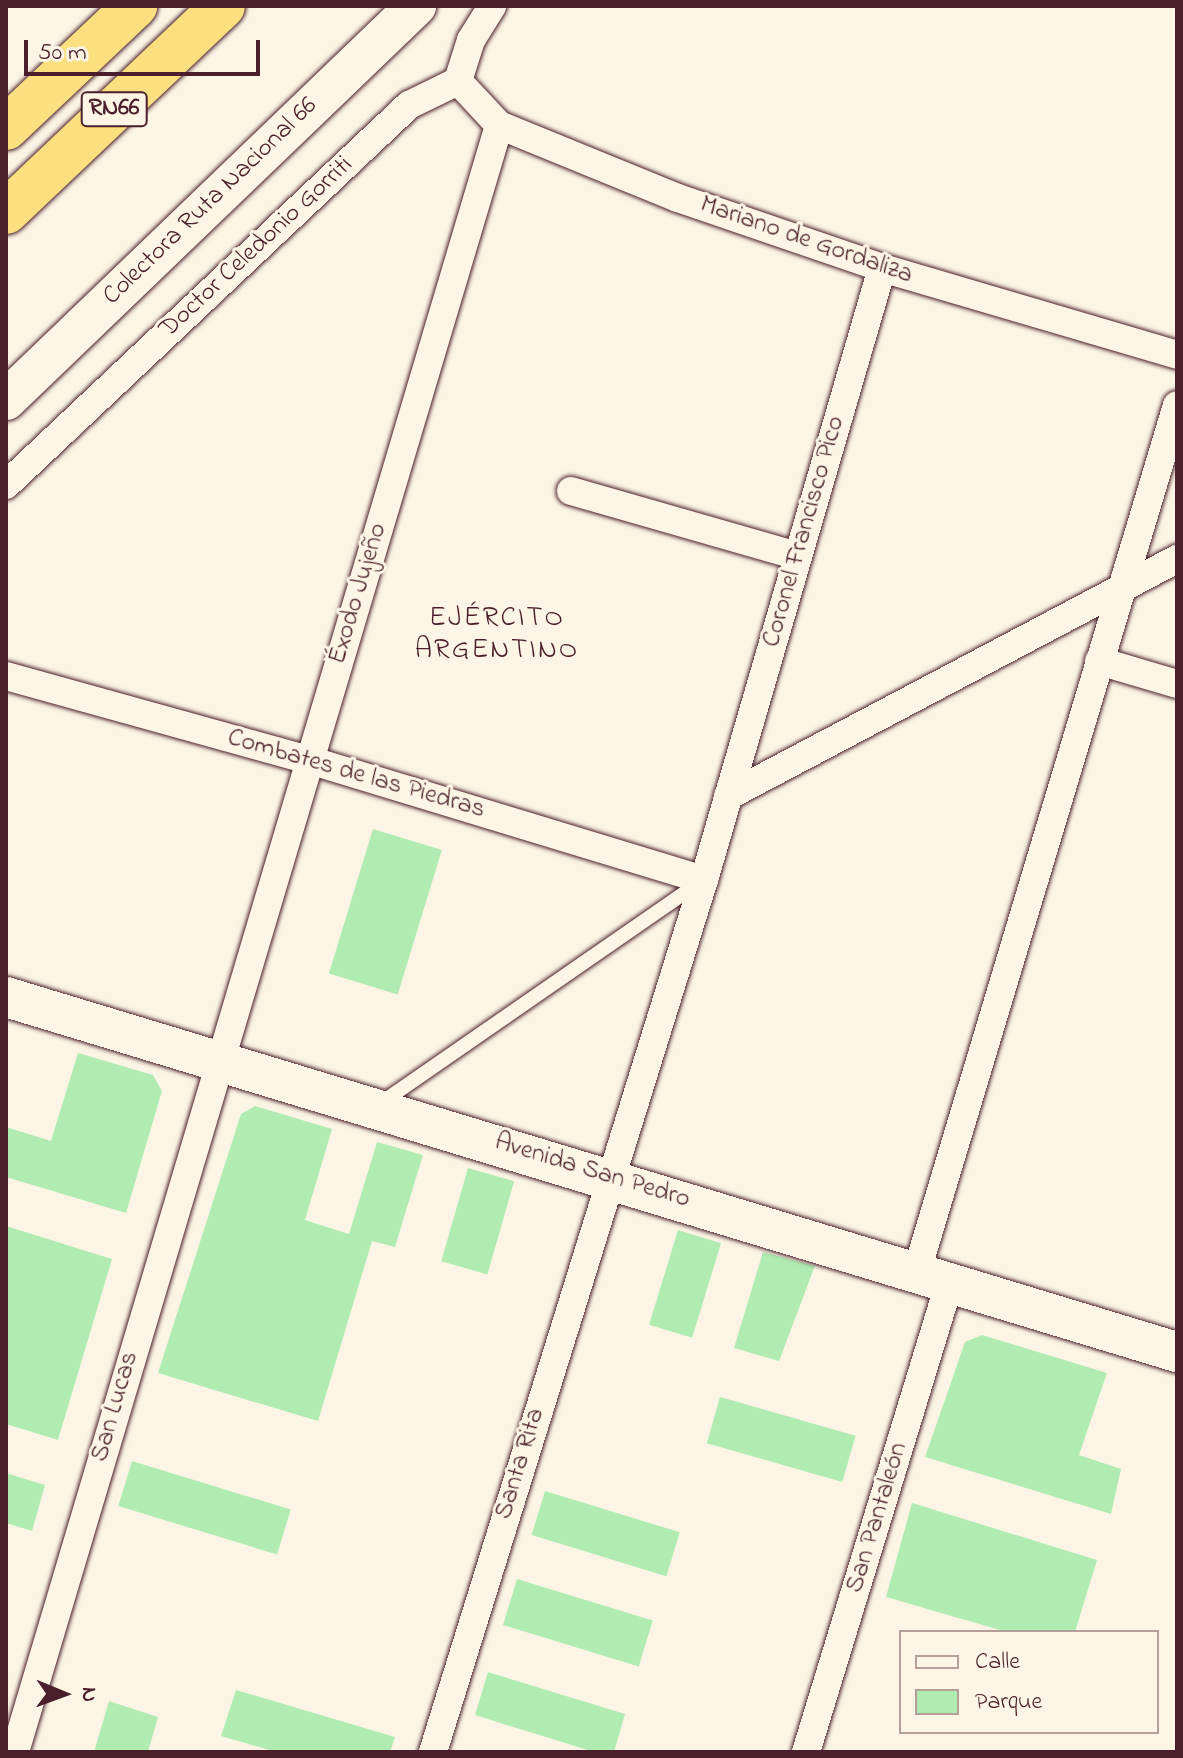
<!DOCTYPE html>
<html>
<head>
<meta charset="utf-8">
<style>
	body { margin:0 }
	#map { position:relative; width:1183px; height:1758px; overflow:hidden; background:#fcf5e5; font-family:"Indie Flower",sans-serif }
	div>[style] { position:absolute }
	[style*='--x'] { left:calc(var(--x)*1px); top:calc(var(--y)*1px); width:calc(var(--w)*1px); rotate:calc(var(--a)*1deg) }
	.green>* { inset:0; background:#b0ecb2; transform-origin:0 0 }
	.roads { filter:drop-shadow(0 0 2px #4a1f2b) drop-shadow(0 0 2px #4a1f2b) }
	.lane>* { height:14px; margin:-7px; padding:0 7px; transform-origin:7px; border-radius:7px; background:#fcf5e5 }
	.street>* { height:28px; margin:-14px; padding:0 14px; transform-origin:14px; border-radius:14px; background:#fcf5e5 }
	.secondary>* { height:40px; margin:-20px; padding:0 20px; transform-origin:20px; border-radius:20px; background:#fcf5e5 }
	.highway>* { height:44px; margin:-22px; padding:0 22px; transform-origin:22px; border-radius:22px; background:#fce080 }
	span { translate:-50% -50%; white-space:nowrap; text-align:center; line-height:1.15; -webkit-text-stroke:6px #fcf5e5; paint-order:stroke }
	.shield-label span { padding:2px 6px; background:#fcf5e5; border:2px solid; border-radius:6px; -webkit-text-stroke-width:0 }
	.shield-label { font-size:24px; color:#4a1f2b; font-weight:700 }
	.street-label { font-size:26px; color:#4a1f2b }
	.neighbourhood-label { font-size:28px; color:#4a1f2b; letter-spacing:2px }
	.frame { position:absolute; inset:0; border:8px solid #4a1f2b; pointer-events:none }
	.legend { position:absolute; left:899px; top:1630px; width:260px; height:104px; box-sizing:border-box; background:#fcf5e5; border:2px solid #b59f9b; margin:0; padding:10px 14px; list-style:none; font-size:24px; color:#4a1f2b }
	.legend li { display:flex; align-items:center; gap:16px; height:40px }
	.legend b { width:40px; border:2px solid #b59f9b }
	.north { position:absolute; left:24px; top:1654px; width:80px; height:80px; -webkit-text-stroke:6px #fcf5e5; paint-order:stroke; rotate:91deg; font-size:22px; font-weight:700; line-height:32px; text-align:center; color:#4a1f2b }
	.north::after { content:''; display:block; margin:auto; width:28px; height:36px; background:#4a1f2b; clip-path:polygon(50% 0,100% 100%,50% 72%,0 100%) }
	.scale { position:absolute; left:24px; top:40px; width:236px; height:36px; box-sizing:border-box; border:4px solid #4a1f2b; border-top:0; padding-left:10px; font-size:24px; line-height:28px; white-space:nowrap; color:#4a1f2b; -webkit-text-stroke:6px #fcf5e5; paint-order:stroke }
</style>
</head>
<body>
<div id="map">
	<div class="green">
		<div style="left:373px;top:829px;width:72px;height:151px;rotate:17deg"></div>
		<div style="clip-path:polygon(78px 1053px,153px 1075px,162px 1091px,126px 1213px,6px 1177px,6px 1127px,51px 1141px)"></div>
		<div style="clip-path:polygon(255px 1106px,332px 1129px,305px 1220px,349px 1234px,377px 1142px,423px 1155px,395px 1247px,372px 1241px,318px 1421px,158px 1373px,241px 1114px)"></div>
		<div style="left:468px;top:1168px;width:48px;height:97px;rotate:16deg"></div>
		<div style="clip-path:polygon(6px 1226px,112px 1259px,58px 1440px,6px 1424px)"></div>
		<div style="left:678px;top:1230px;width:45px;height:99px;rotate:17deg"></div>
		<div style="clip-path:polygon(763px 1252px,815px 1266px,779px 1361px,734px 1348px)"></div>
		<div style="clip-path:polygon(982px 1335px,1107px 1373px,1079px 1455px,1121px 1469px,1111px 1514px,925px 1457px,965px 1342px)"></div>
		<div style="left:720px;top:1397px;width:141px;height:48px;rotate:16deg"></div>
		<div style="left:132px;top:1461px;width:166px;height:47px;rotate:17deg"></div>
		<div style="clip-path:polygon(6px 1473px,45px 1485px,32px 1531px,6px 1523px)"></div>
		<div style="left:545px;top:1491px;width:141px;height:46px;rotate:17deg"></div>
		<div style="clip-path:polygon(912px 1503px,1097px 1560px,1075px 1632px,1007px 1632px,886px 1597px)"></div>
		<div style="left:517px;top:1579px;width:142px;height:48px;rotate:17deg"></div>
		<div style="clip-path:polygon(488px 1672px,625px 1714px,614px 1752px,594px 1752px,475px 1715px)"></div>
		<div style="clip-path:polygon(236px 1690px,395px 1737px,390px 1752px,276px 1752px,221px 1736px)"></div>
		<div style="clip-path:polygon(109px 1701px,158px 1717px,148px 1752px,94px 1752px)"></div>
	</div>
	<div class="roads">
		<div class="lane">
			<div style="--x:381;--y:1103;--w:387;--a:-34.7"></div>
		</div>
		<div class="street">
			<div style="--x:458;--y:81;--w:60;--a:47"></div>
			<div style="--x:499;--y:125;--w:193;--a:22.2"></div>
			<div style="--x:678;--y:198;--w:216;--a:18.9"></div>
			<div style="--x:882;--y:268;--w:308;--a:16.4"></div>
			<div style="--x:6;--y:485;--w:554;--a:-43.32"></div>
			<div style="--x:409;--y:105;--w:55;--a:-26.1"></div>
			<div style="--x:458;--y:81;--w:43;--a:-72.4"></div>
			<div style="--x:471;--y:40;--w:40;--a:-58"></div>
			<div style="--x:571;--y:491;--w:235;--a:16"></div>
			<div style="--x:1099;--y:661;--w:81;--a:16.4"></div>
			<div style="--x:6;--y:676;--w:314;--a:15.5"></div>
			<div style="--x:309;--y:760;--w:413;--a:16.9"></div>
			<div style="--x:728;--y:796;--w:508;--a:-27.83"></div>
			<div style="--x:916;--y:1274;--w:907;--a:-73.28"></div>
			<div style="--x:15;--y:1752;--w:1697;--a:-73.43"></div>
			<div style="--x:433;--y:1752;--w:913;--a:-72.74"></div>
			<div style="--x:704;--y:880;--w:637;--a:-73.78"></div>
			<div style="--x:806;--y:1752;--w:488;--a:-73"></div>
		</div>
		<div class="secondary">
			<div style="--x:6;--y:400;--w:569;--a:-43.86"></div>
			<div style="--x:6;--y:997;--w:1224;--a:16.87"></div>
		</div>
		<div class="highway">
			<div style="--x:6;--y:128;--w:178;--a:-43.4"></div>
			<div style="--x:6;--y:212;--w:299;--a:-43.5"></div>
		</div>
	</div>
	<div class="shield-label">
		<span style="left:114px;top:109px">RN66</span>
	</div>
	<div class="street-label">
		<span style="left:211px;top:202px;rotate:-44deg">Colectora Ruta Nacional 66</span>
		<span style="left:806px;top:241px;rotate:19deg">Mariano de Gordaliza</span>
		<span style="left:257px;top:248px;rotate:-43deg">Doctor Celedonio Gorriti</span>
		<span style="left:805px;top:532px;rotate:-74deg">Coronel Francisco Pico</span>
		<span style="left:359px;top:594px;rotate:-73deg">Éxodo Jujeño</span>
		<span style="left:356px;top:775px;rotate:16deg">Combates de las Piedras</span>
		<span style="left:592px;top:1172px;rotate:17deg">Avenida San Pedro</span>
		<span style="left:116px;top:1407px;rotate:-74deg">San Lucas</span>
		<span style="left:521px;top:1464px;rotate:-73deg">Santa Rita</span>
		<span style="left:878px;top:1518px;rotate:-73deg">San Pantaleón</span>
	</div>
	<div class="neighbourhood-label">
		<span style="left:497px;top:635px">EJÉRCITO<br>ARGENTINO</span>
	</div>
	<div class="frame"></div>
	<ul class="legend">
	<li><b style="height:10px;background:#fcf5e5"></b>Calle</li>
	<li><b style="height:22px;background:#b0ecb2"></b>Parque</li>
	</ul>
	<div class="north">N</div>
	<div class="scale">50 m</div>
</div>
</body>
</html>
